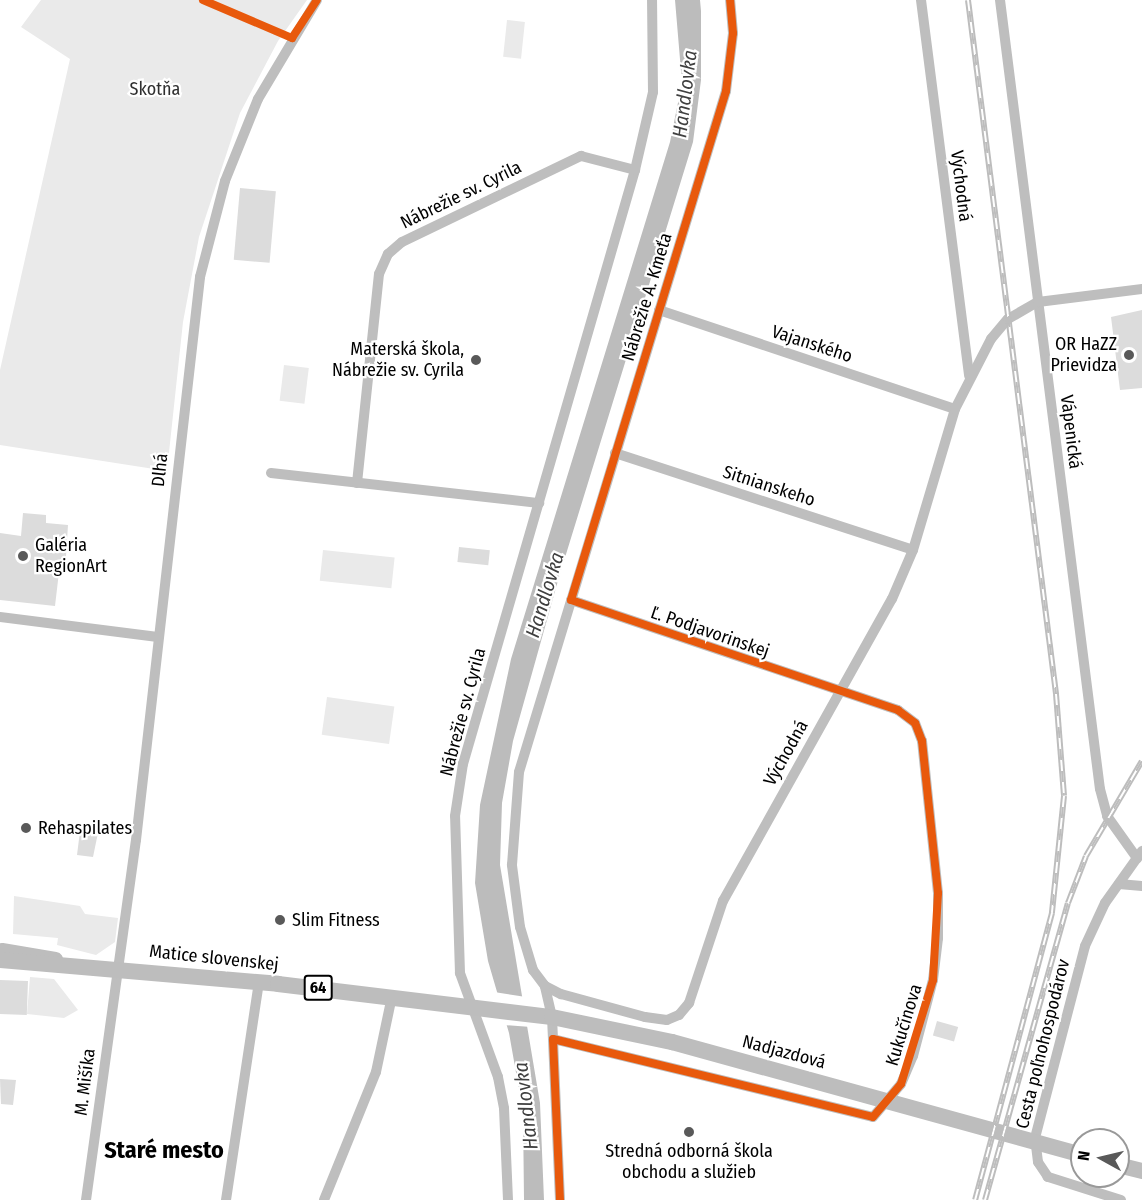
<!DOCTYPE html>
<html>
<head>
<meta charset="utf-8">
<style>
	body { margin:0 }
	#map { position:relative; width:1142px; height:1200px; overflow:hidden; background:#fff; font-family:"Fira Sans Condensed",sans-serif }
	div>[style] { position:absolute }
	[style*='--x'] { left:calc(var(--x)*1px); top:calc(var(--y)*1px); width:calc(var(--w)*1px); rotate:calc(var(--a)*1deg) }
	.green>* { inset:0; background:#eaeaea; transform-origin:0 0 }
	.water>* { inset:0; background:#bcbcbc }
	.pier>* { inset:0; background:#fff }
	.building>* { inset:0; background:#dcdcdc; transform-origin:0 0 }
	.street>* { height:10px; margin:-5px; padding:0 5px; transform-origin:5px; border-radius:5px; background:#bebebe }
	.primary>* { height:16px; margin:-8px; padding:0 8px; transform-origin:8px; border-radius:8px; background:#bdbdbd }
	.rail>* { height:6px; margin-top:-3px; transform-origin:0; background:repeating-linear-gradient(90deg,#fff 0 11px,#bdbdbd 0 22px); box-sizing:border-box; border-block:2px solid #bdbdbd }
	.cycleway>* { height:8px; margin:-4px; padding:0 4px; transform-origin:4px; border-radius:4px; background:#e8590c }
	.dots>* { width:16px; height:16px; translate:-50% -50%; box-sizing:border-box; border:3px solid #fff; border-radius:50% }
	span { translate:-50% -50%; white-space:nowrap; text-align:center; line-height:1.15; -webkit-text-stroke:4.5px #fff; paint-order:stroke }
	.shield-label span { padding:2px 4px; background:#fff; border:2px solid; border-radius:4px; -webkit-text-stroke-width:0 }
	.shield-label { font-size:16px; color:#000; font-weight:700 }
	.park-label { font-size:18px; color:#2f2f2f }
	.street-label { font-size:18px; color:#000 }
	.poi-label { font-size:18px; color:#000 }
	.right { translate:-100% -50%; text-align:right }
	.left { translate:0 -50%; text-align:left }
	.water-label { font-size:20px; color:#404040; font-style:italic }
	.district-label { font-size:24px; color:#000; font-weight:700 }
	.north { position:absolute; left:1070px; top:1128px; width:60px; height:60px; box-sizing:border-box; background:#fff; border:2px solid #999; border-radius:50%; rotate:278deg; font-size:16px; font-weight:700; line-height:24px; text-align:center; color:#000 }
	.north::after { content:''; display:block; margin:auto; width:21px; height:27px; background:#595959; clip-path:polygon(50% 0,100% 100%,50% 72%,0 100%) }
</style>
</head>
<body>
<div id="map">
	<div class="green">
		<div style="clip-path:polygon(41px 0,307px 0,278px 41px,240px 113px,199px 237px,183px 322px,167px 471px,0 445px,0 370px,70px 59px,21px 27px)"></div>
		<div style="left:507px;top:20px;width:18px;height:37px;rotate:6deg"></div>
		<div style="left:284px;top:365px;width:25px;height:36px;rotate:7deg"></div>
		<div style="left:323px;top:550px;width:72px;height:31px;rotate:6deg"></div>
		<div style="left:327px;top:697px;width:68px;height:38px;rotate:8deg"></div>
		<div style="clip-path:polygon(14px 896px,80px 906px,85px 914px,118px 918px,115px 942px,96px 955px,57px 945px,58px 938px,13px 934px)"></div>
		<div style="clip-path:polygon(30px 977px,54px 979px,78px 1010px,64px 1018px,27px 1014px)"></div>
	</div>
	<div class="water">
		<div style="clip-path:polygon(675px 0,700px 0,701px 11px,701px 80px,693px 142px,559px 577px,513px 741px,502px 803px,500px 865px,540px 1103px,544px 1200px,524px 1200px,523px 1112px,509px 1033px,488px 961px,475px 883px,480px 805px,511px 659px,670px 142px,682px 83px)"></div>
	</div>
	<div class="pier">
		<div style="clip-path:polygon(494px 992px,526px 997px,531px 1027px,503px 1025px)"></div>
	</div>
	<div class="building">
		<div style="left:240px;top:188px;width:36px;height:72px;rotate:5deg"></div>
		<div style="clip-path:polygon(1142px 310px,1142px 388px,1120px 390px,1111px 317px)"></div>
		<div style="clip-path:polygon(23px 513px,46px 515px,46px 523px,68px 525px,65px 572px,59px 572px,55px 606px,0 600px,0 533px,21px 536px)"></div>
		<div style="left:459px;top:547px;width:31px;height:15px;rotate:6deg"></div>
		<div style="clip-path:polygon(81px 823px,99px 828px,93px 857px,77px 855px)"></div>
		<div style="left:0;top:980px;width:28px;height:34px;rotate:2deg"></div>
		<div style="left:937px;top:1021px;width:22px;height:15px;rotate:16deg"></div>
		<div style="clip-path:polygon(0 1079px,16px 1080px,13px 1105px,1px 1104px)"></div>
	</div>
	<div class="street">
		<div style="--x:921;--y:0;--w:379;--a:82.7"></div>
		<div style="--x:1000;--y:0;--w:795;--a:82.78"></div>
		<div style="--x:1100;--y:789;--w:28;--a:75"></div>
		<div style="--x:1107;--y:816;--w:52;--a:54.5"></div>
		<div style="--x:659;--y:310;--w:312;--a:18.5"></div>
		<div style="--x:615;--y:453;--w:313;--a:18"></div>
		<div style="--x:271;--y:473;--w:270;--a:6.4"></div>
		<div style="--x:357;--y:483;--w:210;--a:-84"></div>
		<div style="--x:379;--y:274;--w:22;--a:-66"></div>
		<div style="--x:388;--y:254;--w:18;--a:-41"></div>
		<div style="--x:402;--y:242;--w:199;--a:-25.7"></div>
		<div style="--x:581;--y:156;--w:56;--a:14.5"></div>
		<div style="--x:0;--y:617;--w:159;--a:7.2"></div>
		<div style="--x:1119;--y:884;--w:23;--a:5"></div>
		<div style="--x:545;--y:986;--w:18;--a:27"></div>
		<div style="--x:561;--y:994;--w:87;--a:15.3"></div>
		<div style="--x:645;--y:1017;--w:22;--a:8"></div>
		<div style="--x:667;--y:1020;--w:13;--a:-23"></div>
		<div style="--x:679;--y:1015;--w:16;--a:-50"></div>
		<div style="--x:689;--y:1003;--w:108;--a:-71.6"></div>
		<div style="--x:723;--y:901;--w:346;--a:-60.8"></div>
		<div style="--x:892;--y:599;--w:53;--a:-66.8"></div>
		<div style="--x:913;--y:550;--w:147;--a:-73.4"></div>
		<div style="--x:955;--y:409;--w:79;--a:-62.8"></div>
		<div style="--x:991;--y:339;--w:26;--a:-50"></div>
		<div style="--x:1008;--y:319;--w:34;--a:-30"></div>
		<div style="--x:1038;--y:302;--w:105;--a:-7.1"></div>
		<div style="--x:553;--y:1039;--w:329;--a:13.7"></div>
		<div style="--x:873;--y:1117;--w:43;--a:-49.7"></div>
		<div style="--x:901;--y:1084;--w:30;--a:-67"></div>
		<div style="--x:913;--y:1056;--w:79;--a:-75.3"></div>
		<div style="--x:933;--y:980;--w:42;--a:-83.2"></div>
		<div style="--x:938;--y:938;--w:45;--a:-90"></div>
		<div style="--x:938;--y:893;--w:153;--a:-96"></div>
		<div style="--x:922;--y:741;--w:19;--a:-111"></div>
		<div style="--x:915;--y:723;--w:21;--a:-143"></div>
		<div style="--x:898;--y:710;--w:345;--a:-161.4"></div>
		<div style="--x:86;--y:1200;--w:363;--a:-82.1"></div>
		<div style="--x:136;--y:840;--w:567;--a:-83.51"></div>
		<div style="--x:200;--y:277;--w:99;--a:-75.4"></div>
		<div style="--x:225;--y:181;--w:88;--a:-68.1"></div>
		<div style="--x:258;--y:99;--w:115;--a:-59.2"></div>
		<div style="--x:226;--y:1200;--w:220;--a:-81.4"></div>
		<div style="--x:324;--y:1200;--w:138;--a:-67.9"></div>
		<div style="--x:376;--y:1072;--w:78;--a:-78.1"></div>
		<div style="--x:508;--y:1200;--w:92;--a:-92.5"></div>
		<div style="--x:504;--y:1108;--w:32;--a:-101"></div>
		<div style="--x:498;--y:1077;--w:111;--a:-110.1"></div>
		<div style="--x:460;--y:973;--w:157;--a:-91.8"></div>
		<div style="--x:455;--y:816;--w:53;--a:-81.3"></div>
		<div style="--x:463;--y:764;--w:618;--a:-73.85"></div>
		<div style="--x:635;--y:170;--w:80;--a:-77"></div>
		<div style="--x:653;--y:92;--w:92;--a:-90.6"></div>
		<div style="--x:560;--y:1200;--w:183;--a:-92.5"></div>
		<div style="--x:552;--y:1017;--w:32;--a:-103"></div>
		<div style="--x:545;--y:986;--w:20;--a:-127"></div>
		<div style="--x:533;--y:970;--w:45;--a:-106.8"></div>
		<div style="--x:520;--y:927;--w:63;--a:-97.4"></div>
		<div style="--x:512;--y:865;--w:93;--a:-85.7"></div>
		<div style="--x:519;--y:772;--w:712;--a:-73.09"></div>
		<div style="--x:726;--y:91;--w:58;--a:-83.1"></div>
		<div style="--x:733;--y:33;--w:33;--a:-95"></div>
		<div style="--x:1121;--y:1200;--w:77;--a:-162.5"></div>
		<div style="--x:1048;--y:1177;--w:18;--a:-124"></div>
		<div style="--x:1038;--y:1162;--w:24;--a:-97"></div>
		<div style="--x:1035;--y:1138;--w:198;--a:-75.4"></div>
		<div style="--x:1085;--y:946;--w:47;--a:-65.1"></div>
		<div style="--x:1105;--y:903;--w:64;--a:-54.6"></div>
	</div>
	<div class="primary">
		<div style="--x:2;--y:951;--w:54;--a:9.6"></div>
		<div style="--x:0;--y:960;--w:279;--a:4.9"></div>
		<div style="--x:278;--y:984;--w:276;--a:6.9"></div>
		<div style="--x:552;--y:1017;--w:123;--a:11.8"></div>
		<div style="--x:672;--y:1042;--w:425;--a:15.4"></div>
		<div style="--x:1118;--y:1165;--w:25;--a:14"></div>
	</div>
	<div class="rail">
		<div style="--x:968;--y:0;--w:700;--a:82.77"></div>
		<div style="--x:1056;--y:694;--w:102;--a:85.5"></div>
		<div style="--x:1064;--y:796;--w:118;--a:95.9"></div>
		<div style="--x:1052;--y:913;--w:297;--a:105"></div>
		<div style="--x:985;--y:1200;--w:308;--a:-74.4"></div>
		<div style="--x:1068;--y:903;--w:50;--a:-69"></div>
		<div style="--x:1086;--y:856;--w:110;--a:-59.5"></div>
	</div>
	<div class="cycleway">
		<div style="--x:203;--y:0;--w:97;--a:23.1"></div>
		<div style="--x:292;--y:38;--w:45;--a:-56.7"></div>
		<div style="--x:560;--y:1200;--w:161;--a:-92.5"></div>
		<div style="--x:553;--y:1039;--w:329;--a:13.7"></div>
		<div style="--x:873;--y:1117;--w:43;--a:-49.7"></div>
		<div style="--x:901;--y:1084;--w:109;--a:-72.9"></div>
		<div style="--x:933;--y:980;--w:87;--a:-86.7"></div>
		<div style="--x:938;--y:893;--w:153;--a:-96"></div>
		<div style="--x:922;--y:741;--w:19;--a:-111"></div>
		<div style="--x:915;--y:723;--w:21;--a:-143"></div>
		<div style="--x:898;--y:710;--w:345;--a:-161.4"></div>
		<div style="--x:571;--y:600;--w:532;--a:-73.06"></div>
		<div style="--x:726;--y:91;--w:58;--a:-83.1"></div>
		<div style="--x:733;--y:33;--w:33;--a:-95"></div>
	</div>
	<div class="dots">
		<div style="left:1129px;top:355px;background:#595959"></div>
		<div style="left:476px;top:360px;background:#595959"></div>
		<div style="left:23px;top:556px;background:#595959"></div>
		<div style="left:26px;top:828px;background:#595959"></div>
		<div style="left:280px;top:920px;background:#595959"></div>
		<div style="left:689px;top:1132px;background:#595959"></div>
	</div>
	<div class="shield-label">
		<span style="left:318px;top:988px">64</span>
	</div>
	<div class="park-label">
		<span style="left:155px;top:89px">Skotňa</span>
	</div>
	<div class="street-label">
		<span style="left:961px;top:186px;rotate:83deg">Východná</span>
		<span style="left:461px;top:195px;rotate:-26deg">Nábrežie sv. Cyrila</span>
		<span style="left:647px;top:297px;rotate:-73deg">Nábrežie A. Kmeťa</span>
		<span style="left:812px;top:344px;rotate:18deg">Vajanského</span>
		<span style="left:1071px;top:432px;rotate:83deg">Vápenická</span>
		<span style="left:160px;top:470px;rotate:-84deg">Dlhá</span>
		<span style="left:769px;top:486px;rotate:18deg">Sitnianskeho</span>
		<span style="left:710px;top:632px;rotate:19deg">Ľ. Podjavorinskej</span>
		<span style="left:463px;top:712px;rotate:-75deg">Nábrežie sv. Cyrila</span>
		<span style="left:786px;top:753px;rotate:-61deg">Východná</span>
		<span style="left:214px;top:958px;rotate:6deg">Matice slovenskej</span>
		<span style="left:904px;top:1025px;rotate:-73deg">Kukučínova</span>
		<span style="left:1043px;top:1044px;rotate:-76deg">Cesta poľnohospodárov</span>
		<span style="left:784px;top:1052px;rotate:15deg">Nadjazdová</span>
		<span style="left:85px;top:1082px;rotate:-83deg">M. Mišíka</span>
	</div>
	<div class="poi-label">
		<span class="right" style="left:1117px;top:355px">OR HaZZ<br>Prievidza</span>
		<span class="right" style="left:464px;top:360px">Materská škola,<br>Nábrežie sv. Cyrila</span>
		<span class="left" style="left:35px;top:556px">Galéria<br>RegionArt</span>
		<span class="left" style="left:38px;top:828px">Rehaspilates</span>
		<span class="left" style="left:292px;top:920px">Slim Fitness</span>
		<span style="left:689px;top:1162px">Stredná odborná škola<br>obchodu a služieb</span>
	</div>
	<div class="water-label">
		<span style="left:685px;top:94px;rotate:-83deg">Handlovka</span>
		<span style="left:545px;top:595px;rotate:-73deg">Handlovka</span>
		<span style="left:526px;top:1106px;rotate:-97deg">Handlovka</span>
	</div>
	<div class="district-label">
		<span style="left:164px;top:1151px">Staré mesto</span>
	</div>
	<div class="north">N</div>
</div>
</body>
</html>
